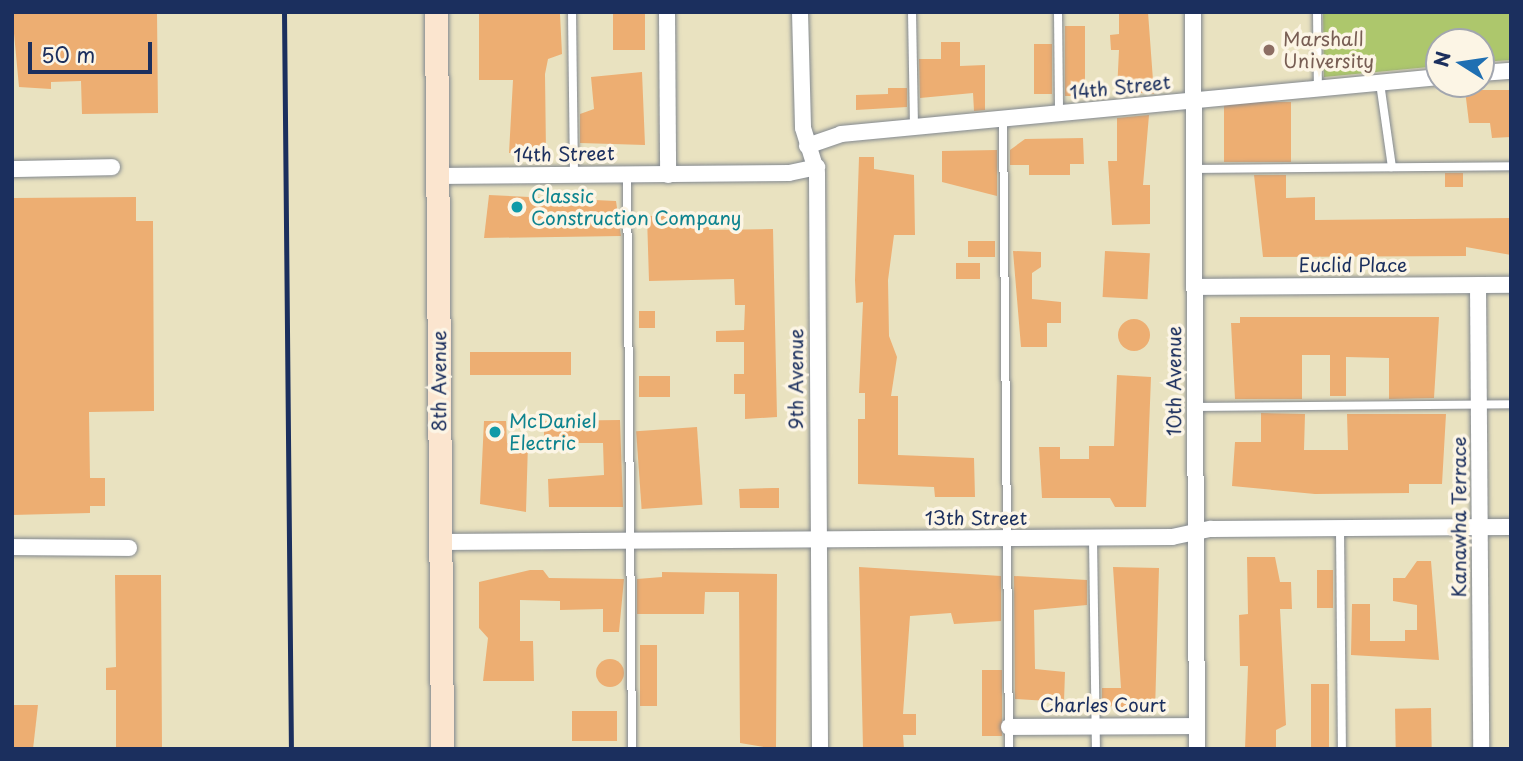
<!DOCTYPE html>
<html>
<head>
<meta charset="utf-8">
<style>
	body { margin:0 }
	#map { position:relative; width:1523px; height:761px; overflow:hidden; background:#e9e2c0; font-family:"Playpen Sans",sans-serif }
	div>[style] { position:absolute }
	[style*='--x'] { left:calc(var(--x)*1px); top:calc(var(--y)*1px); width:calc(var(--w)*1px); rotate:calc(var(--a)*1deg) }
	.green>* { inset:0; background:#adc76c }
	.building>* { inset:0; background:#edae72; transform-origin:0 0 }
	.round { border-radius:50% }
	.roads { filter:drop-shadow(0 0 2px #82888f) drop-shadow(0 0 2px #82888f) }
	.lane>* { height:8px; margin:-4px; padding:0 4px; transform-origin:4px; border-radius:4px; background:#fff }
	.street>* { height:16px; margin:-8px; padding:0 8px; transform-origin:8px; border-radius:8px; background:#fff }
	.secondary>* { height:23px; margin:-11.5px; padding:0 11.5px; transform-origin:11.5px; border-radius:11.5px; background:#fbe5cf }
	.rail>* { height:5px; margin:-2.5px; padding:0 2.5px; transform-origin:2.5px; border-radius:2.5px; background:#1b2f5e }
	.dots>* { width:19px; height:19px; translate:-50% -50%; box-sizing:border-box; border:4px solid #fcf5e5; border-radius:50% }
	span { translate:-50% -50%; white-space:nowrap; text-align:center; line-height:1.15; -webkit-text-stroke:7px #fcf5e5; paint-order:stroke }
	.education-label { font-size:19px; color:#785e54 }
	.left { translate:0 -50%; text-align:left }
	.street-label { font-size:19px; color:#1b2f5e }
	.culture-label { font-size:19px; color:#0d838f }
	.frame { position:absolute; inset:0; border:14px solid #1b2f5e; pointer-events:none }
	.north { position:absolute; left:1425px; top:28px; width:70px; height:70px; box-sizing:border-box; background:#fcf5e5; border:2px solid #a2a6af; border-radius:50%; rotate:282deg; font-size:19px; font-weight:700; line-height:28px; text-align:center; color:#1b2f5e }
	.north::after { content:''; display:block; margin:auto; width:24px; height:32px; background:#1f6fb2; clip-path:polygon(50% 0,100% 100%,50% 72%,0 100%) }
	.scale { position:absolute; left:28px; top:42px; width:124px; height:32px; box-sizing:border-box; border:4px solid #1b2f5e; border-top:0; padding-left:9px; font-size:21px; line-height:24px; white-space:nowrap; color:#1b2f5e; -webkit-text-stroke:5px #fcf5e5; paint-order:stroke }
</style>
</head>
<body>
<div id="map">
	<div class="green">
		<div style="clip-path:polygon(1323px 12px,1511px 12px,1511px 60px,1481px 62px,1481px 42px,1439px 42px,1439px 66px,1324px 77px)"></div>
	</div>
	<div class="building">
		<div style="clip-path:polygon(12px 12px,157px 12px,158px 113px,82px 114px,81px 81px,51px 82px,51px 89px,19px 87px)"></div>
		<div style="left:613px;top:12px;width:32px;height:38px"></div>
		<div style="clip-path:polygon(1119px 12px,1148px 12px,1154px 94px,1117px 91px,1119px 50px,1111px 50px,1110px 35px,1119px 34px)"></div>
		<div style="clip-path:polygon(479px 13px,560px 14px,562px 54px,548px 59px,545px 74px,546px 153px,509px 153px,513px 80px,479px 80px)"></div>
		<div style="left:1065px;top:26px;width:20px;height:70px"></div>
		<div style="clip-path:polygon(941px 42px,960px 42px,960px 66px,985px 65px,985px 110px,974px 111px,973px 93px,920px 98px,919px 59px,941px 59px)"></div>
		<div style="left:1034px;top:44px;width:18px;height:50px"></div>
		<div style="clip-path:polygon(642px 72px,645px 145px,580px 143px,580px 114px,594px 109px,591px 77px)"></div>
		<div style="clip-path:polygon(888px 88px,907px 88px,907px 107px,856px 110px,856px 95px,888px 94px)"></div>
		<div style="clip-path:polygon(1465px 90px,1509px 90px,1511px 137px,1492px 138px,1490px 123px,1469px 123px)"></div>
		<div style="left:1291px;top:102px;width:60px;height:67px;rotate:90deg"></div>
		<div style="clip-path:polygon(1149px 115px,1143px 185px,1150px 185px,1150px 224px,1112px 225px,1108px 161px,1117px 161px,1117px 118px)"></div>
		<div style="clip-path:polygon(1083px 138px,1084px 164px,1070px 164px,1070px 175px,1029px 175px,1029px 165px,1010px 165px,1010px 150px,1025px 139px)"></div>
		<div style="clip-path:polygon(997px 150px,997px 196px,942px 182px,942px 151px)"></div>
		<div style="clip-path:polygon(859px 157px,874px 157px,874px 169px,914px 175px,915px 235px,894px 235px,888px 280px,889px 336px,897px 357px,891px 396px,898px 396px,898px 455px,974px 458px,975px 497px,935px 497px,934px 487px,858px 484px,858px 419px,865px 419px,865px 393px,859px 393px,863px 302px,856px 303px,855px 280px)"></div>
		<div style="left:1445px;top:173px;width:18px;height:14px"></div>
		<div style="clip-path:polygon(1254px 175px,1286px 175px,1286px 198px,1315px 197px,1315px 220px,1511px 218px,1511px 255px,1466px 247px,1466px 256px,1263px 257px)"></div>
		<div style="clip-path:polygon(489px 195px,616px 201px,621px 236px,484px 238px)"></div>
		<div style="clip-path:polygon(136px 197px,136px 221px,153px 221px,154px 411px,89px 412px,90px 478px,105px 478px,105px 506px,90px 506px,90px 513px,12px 515px,14px 198px)"></div>
		<div style="clip-path:polygon(709px 215px,709px 230px,773px 229px,777px 417px,745px 419px,745px 394px,734px 394px,734px 374px,744px 374px,744px 342px,716px 342px,716px 331px,744px 330px,745px 305px,735px 305px,734px 279px,649px 281px,647px 216px)"></div>
		<div style="left:968px;top:241px;width:27px;height:16px"></div>
		<div style="clip-path:polygon(1013px 251px,1041px 252px,1041px 267px,1032px 273px,1032px 299px,1061px 302px,1061px 323px,1047px 323px,1047px 347px,1021px 347px)"></div>
		<div style="left:1105px;top:251px;width:45px;height:46px;rotate:3deg"></div>
		<div style="left:956px;top:263px;width:24px;height:16px"></div>
		<div style="left:639px;top:311px;width:16px;height:17px"></div>
		<div style="clip-path:polygon(1240px 317px,1439px 317px,1434px 398px,1389px 399px,1389px 358px,1346px 357px,1346px 396px,1330px 396px,1330px 355px,1302px 355px,1302px 399px,1235px 399px,1231px 323px,1240px 323px)"></div>
		<div class="round" style="left:1118px;top:319px;width:32px;height:32px"></div>
		<div style="left:571px;top:352px;width:23px;height:101px;rotate:90deg"></div>
		<div style="clip-path:polygon(1117px 375px,1151px 377px,1146px 507px,1115px 507px,1110px 498px,1042px 498px,1039px 447px,1060px 447px,1060px 459px,1089px 459px,1089px 446px,1114px 446px)"></div>
		<div style="left:639px;top:376px;width:31px;height:21px"></div>
		<div style="clip-path:polygon(1261px 413px,1305px 414px,1304px 450px,1348px 450px,1347px 414px,1446px 414px,1442px 484px,1409px 484px,1409px 493px,1315px 494px,1232px 486px,1235px 442px,1261px 442px)"></div>
		<div style="clip-path:polygon(620px 420px,623px 507px,549px 507px,548px 479px,604px 475px,603px 443px,544px 443px,544px 421px)"></div>
		<div style="clip-path:polygon(484px 421px,506px 421px,507px 443px,528px 443px,526px 512px,480px 504px)"></div>
		<div style="left:697px;top:427px;width:78px;height:61px;rotate:86deg"></div>
		<div style="clip-path:polygon(773px 488px,779px 488px,779px 508px,740px 508px,739px 489px)"></div>
		<div style="clip-path:polygon(1247px 557px,1275px 557px,1280px 582px,1291px 582px,1292px 609px,1280px 609px,1286px 725px,1276px 730px,1276px 749px,1245px 749px,1248px 666px,1240px 666px,1239px 615px,1248px 614px)"></div>
		<div style="clip-path:polygon(1417px 561px,1431px 561px,1439px 660px,1351px 655px,1352px 604px,1370px 604px,1370px 641px,1405px 641px,1405px 630px,1417px 630px,1417px 605px,1393px 601px,1393px 578px,1405px 578px)"></div>
		<div style="clip-path:polygon(859px 567px,1001px 576px,1001px 621px,954px 624px,951px 613px,910px 616px,903px 714px,916px 714px,916px 735px,903px 735px,904px 749px,863px 749px)"></div>
		<div style="clip-path:polygon(1113px 567px,1159px 568px,1155px 712px,1102px 705px,1102px 688px,1121px 688px)"></div>
		<div style="clip-path:polygon(530px 570px,543px 570px,549px 578px,624px 579px,619px 632px,603px 632px,603px 609px,560px 610px,560px 601px,520px 600px,520px 641px,533px 641px,534px 681px,483px 681px,488px 638px,479px 628px,479px 582px)"></div>
		<div style="left:1317px;top:570px;width:16px;height:38px"></div>
		<div style="clip-path:polygon(662px 572px,777px 574px,776px 749px,740px 743px,739px 592px,705px 592px,704px 614px,637px 614px,637px 579px,662px 577px)"></div>
		<div style="clip-path:polygon(115px 575px,161px 575px,162px 749px,116px 749px,116px 690px,106px 690px,106px 668px,116px 667px)"></div>
		<div style="clip-path:polygon(1014px 576px,1087px 580px,1087px 605px,1034px 610px,1035px 669px,1065px 672px,1064px 702px,1015px 699px)"></div>
		<div style="left:640px;top:645px;width:17px;height:61px"></div>
		<div class="round" style="left:596px;top:659px;width:28px;height:28px"></div>
		<div style="left:982px;top:670px;width:20px;height:66px"></div>
		<div style="left:1311px;top:684px;width:18px;height:65px"></div>
		<div style="clip-path:polygon(12px 705px,38px 705px,33px 749px,12px 749px)"></div>
		<div style="left:1431px;top:708px;width:41px;height:36px;rotate:89deg"></div>
		<div style="left:572px;top:711px;width:45px;height:30px"></div>
	</div>
	<div class="roads">
		<div class="lane">
			<div style="--x:572;--y:12;--w:163;--a:89.3"></div>
			<div style="--x:912;--y:12;--w:115;--a:89"></div>
			<div style="--x:1058;--y:12;--w:102;--a:89.4"></div>
			<div style="--x:1317;--y:12;--w:77;--a:89.3"></div>
			<div style="--x:1380;--y:83;--w:85;--a:81.9"></div>
			<div style="--x:1003;--y:119;--w:630;--a:89.45"></div>
			<div style="--x:1193;--y:169;--w:318;--a:-0.5"></div>
			<div style="--x:627;--y:174;--w:575;--a:89.5"></div>
			<div style="--x:1196;--y:407;--w:315;--a:-0.5"></div>
			<div style="--x:1340;--y:529;--w:220;--a:89.5"></div>
			<div style="--x:1093;--y:538;--w:211;--a:89.2"></div>
		</div>
		<div class="street">
			<div style="--x:667;--y:12;--w:163;--a:89.6"></div>
			<div style="--x:800;--y:12;--w:116;--a:88.5"></div>
			<div style="--x:803;--y:128;--w:47;--a:72.7"></div>
			<div style="--x:817;--y:173;--w:576;--a:89.7"></div>
			<div style="--x:1193;--y:12;--w:737;--a:89.69"></div>
			<div style="--x:1481;--y:73;--w:30;--a:-4"></div>
			<div style="--x:807;--y:146;--w:36;--a:-19"></div>
			<div style="--x:841;--y:134;--w:601;--a:-5.44"></div>
			<div style="--x:12;--y:169;--w:100;--a:-1.1"></div>
			<div style="--x:437;--y:176;--w:352;--a:-0.5"></div>
			<div style="--x:789;--y:173;--w:29;--a:-12"></div>
			<div style="--x:1478;--y:285;--w:464;--a:89.6"></div>
			<div style="--x:1195;--y:287;--w:316;--a:-0.4"></div>
			<div style="--x:440;--y:542;--w:732;--a:-0.39"></div>
			<div style="--x:1172;--y:537;--w:40;--a:-12"></div>
			<div style="--x:1211;--y:529;--w:300;--a:-0.4"></div>
			<div style="--x:12;--y:547;--w:117;--a:0.5"></div>
			<div style="--x:1009;--y:727;--w:188;--a:-0.3"></div>
		</div>
		<div class="secondary">
			<div style="--x:436;--y:12;--w:737;--a:89.53"></div>
		</div>
	</div>
	<div class="rail">
		<div style="--x:284;--y:12;--w:737;--a:89.46"></div>
	</div>
	<div class="dots">
		<div style="left:1269px;top:50px;background:#8d6e63"></div>
		<div style="left:517px;top:207px;background:#0f9aa8"></div>
		<div style="left:495px;top:432px;background:#0f9aa8"></div>
	</div>
	<div class="education-label">
		<span class="left" style="left:1283px;top:50px">Marshall<br>University</span>
	</div>
	<div class="street-label">
		<span style="left:1120px;top:87px;rotate:-6deg">14th Street</span>
		<span style="left:564px;top:154px;rotate:-1deg">14th Street</span>
		<span style="left:1353px;top:265px">Euclid Place</span>
		<span style="left:796px;top:379px;rotate:-90deg">9th Avenue</span>
		<span style="left:439px;top:381px;rotate:-90deg">8th Avenue</span>
		<span style="left:1174px;top:381px;rotate:-90deg">10th Avenue</span>
		<span style="left:1459px;top:517px;rotate:-90deg">Kanawha Terrace</span>
		<span style="left:976px;top:518px">13th Street</span>
		<span style="left:1103px;top:705px">Charles Court</span>
	</div>
	<div class="culture-label">
		<span class="left" style="left:531px;top:207px">Classic<br>Construction Company</span>
		<span class="left" style="left:509px;top:432px">McDaniel<br>Electric</span>
	</div>
	<div class="frame"></div>
	<div class="north">N</div>
	<div class="scale">50 m</div>
</div>
</body>
</html>
